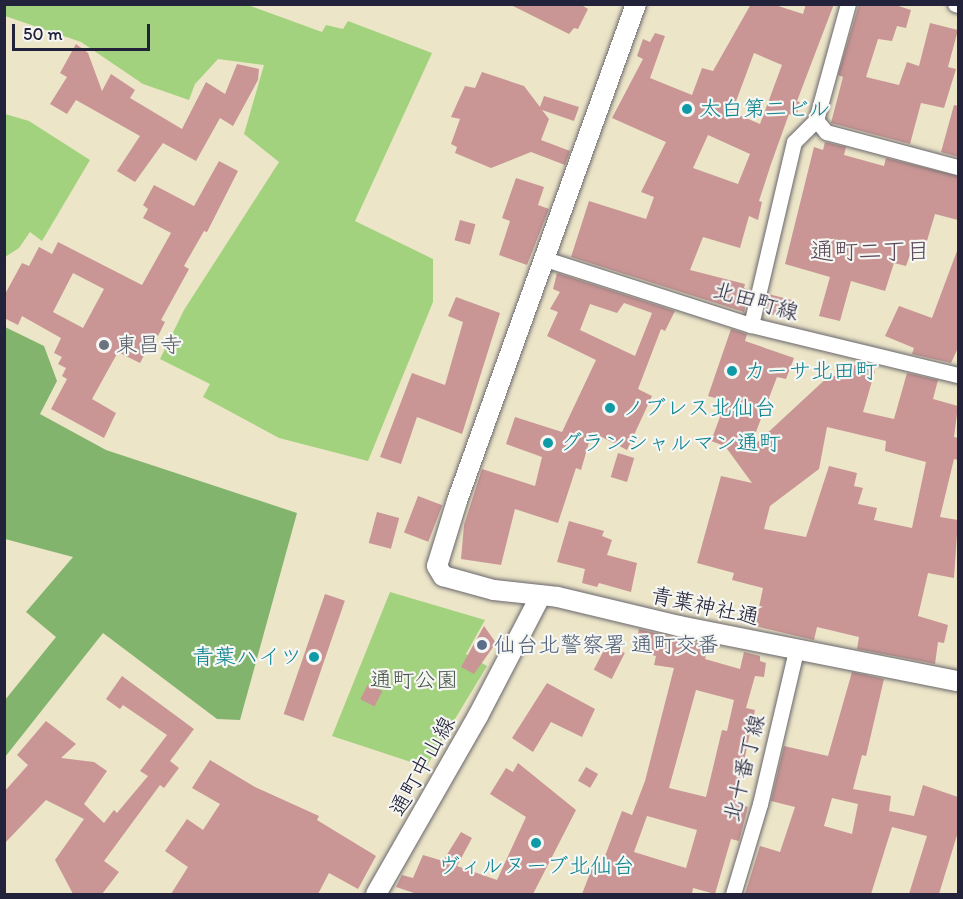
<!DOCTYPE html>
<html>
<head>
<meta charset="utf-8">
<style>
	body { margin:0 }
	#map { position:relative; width:963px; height:899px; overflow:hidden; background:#ece5c8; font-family:Itim,"Klee One",sans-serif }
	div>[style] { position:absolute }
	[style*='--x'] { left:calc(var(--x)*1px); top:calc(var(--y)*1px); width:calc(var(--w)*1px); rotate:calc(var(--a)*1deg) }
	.green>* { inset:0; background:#a3d27f }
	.forest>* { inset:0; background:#82b46e }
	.building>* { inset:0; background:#c99695; transform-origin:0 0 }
	.roads { filter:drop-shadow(0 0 2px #69666c) drop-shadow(0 0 2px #69666c) }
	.minor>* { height:15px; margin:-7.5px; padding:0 7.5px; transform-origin:7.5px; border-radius:7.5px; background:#fff }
	.tertiary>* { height:20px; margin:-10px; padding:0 10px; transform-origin:10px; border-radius:10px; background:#fff }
	.dots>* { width:16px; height:16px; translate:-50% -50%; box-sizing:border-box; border:3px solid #f6f6f2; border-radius:50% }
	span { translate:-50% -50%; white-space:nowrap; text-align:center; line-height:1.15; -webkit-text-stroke:4.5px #f6f6f2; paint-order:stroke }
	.culture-label { font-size:22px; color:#0d838f }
	.left { translate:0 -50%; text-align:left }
	.right { translate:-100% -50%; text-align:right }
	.street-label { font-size:22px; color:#22223b }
	.worship-label { font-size:22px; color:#5b616d }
	.service-label { font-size:22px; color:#4e5e75 }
	.park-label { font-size:22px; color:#49574f }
	.neighbourhood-label { font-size:24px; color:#5c4b5a }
	.frame { position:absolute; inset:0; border:6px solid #22223b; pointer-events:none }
	.scale { position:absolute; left:12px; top:24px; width:138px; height:27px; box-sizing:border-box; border:3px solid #22223b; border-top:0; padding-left:8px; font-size:18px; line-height:21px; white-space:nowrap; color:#22223b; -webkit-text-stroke:4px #f6f6f2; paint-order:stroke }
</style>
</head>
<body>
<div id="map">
	<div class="green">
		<div style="clip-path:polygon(5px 4px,248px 5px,322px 32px,326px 25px,343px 29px,348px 21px,432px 53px,355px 221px,433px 259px,433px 302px,368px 461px,279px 438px,203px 397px,210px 384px,160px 359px,184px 310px,279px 162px,244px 134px,264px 65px,218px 59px,195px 84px,189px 100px,143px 84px,81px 42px,5px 16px)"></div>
		<div style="clip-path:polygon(5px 114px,29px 121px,90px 160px,42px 241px,30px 232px,19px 248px,5px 257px)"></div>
		<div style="clip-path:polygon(390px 592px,485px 620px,466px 654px,487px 666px,426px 767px,332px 736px)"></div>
	</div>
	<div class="forest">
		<div style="clip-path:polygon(5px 327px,44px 346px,57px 381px,40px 414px,106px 450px,297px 513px,240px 720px,217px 719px,103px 633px,5px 757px,5px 700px,56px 637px,26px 612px,73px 557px,5px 539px)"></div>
	</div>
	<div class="building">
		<div style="clip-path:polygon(509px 4px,580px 4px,588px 9px,578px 29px,574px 28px,569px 34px)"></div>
		<div style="clip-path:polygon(evenodd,751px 4px,772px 4px,803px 14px,806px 4px,834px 4px,797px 101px,801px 103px,796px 116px,789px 114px,771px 164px,759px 201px,762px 202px,758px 220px,749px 216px,740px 248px,703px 237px,690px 270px,745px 284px,744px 288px,749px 290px,744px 312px,571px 257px,589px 201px,646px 219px,654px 197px,641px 192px,666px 142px,612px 118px,643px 59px,637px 56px,643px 39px,650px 42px,655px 33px,665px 36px,650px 78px,692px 95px,702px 68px,713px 71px,751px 4px,754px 53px,782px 65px,760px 124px,732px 112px,754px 53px,751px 4px,708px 135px,750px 154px,738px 184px,693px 168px,708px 135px)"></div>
		<div style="clip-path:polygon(859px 4px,892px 4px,911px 10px,906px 28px,897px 26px,892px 41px,878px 39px,866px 77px,899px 85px,907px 62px,919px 66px,930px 23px,958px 30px,948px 67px,956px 69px,944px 108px,921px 103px,910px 144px,831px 123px,843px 77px,838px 75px)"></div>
		<div style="clip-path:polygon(76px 44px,88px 53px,102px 91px,111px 74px,135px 90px,130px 98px,182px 129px,206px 82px,225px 94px,237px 64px,259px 69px,258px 80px,233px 126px,220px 118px,196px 161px,163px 143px,135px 182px,117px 171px,140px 136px,76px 100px,67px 114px,50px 104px,67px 77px,60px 73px)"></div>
		<div style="clip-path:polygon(482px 72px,524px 86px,540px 107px,544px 96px,579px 107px,574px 121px,542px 110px,549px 119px,541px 140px,570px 151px,565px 165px,531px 152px,491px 168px,455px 153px,457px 147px,451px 144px,460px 119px,451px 117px,465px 86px,475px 88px)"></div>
		<div style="clip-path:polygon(954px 105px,958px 106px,958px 157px,941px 152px)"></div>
		<div style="clip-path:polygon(825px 142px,846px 147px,844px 155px,884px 166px,886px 158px,958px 176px,958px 220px,935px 214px,926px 244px,915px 241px,906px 266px,894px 263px,885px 291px,851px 281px,840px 321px,819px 316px,830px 277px,785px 264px,814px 147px,823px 150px)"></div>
		<div style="clip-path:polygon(evenodd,219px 161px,238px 171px,207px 232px,204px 231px,184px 266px,189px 269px,161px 320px,165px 322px,158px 336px,156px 334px,140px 363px,118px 352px,92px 399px,116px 413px,104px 438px,51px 409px,67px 379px,62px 376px,66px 368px,58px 364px,62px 357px,54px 353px,61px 338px,22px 316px,18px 325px,4px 318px,4px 296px,22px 263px,29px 266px,39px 247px,52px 254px,58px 242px,142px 285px,171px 233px,143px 218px,148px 209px,143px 205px,154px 185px,194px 206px,219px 161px,73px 273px,104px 289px,83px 328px,53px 312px,73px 273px)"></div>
		<div style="clip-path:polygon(516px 178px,544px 187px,538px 205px,549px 209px,527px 265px,499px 255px,510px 221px,502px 218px)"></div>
		<div style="left:460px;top:220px;width:16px;height:21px;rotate:15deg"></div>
		<div style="clip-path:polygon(957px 251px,958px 348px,951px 363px,912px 354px,914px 348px,885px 336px,899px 306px,932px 318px)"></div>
		<div style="clip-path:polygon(evenodd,557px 273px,675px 311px,665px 331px,661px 329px,638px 389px,652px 396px,627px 450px,592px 432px,581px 470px,576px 468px,558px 523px,515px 509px,501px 565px,461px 559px,464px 525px,482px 469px,535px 486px,542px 457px,506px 444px,515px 417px,562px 432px,596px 360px,547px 336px,558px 312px,550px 309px,560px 292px,553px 289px,557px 273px,624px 303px,652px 313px,635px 356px,580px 330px,590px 304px,617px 313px,624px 303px)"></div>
		<div style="left:768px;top:294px;width:25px;height:19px;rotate:14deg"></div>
		<div style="clip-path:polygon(456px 297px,500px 313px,462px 434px,417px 417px,401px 464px,380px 457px,412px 373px,445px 385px,463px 322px,448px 316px)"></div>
		<div style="clip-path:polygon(evenodd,731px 329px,747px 334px,745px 341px,794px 358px,786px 379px,777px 377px,749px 450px,830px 375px,850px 379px,854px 365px,875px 371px,863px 412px,894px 419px,907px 373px,938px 380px,933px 399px,958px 406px,954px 437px,958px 438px,958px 460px,954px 459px,940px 517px,958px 520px,954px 578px,928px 573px,918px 616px,948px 625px,944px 643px,938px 642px,935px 664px,857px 649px,859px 637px,817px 627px,814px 640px,755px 626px,763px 588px,732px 580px,734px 573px,697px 563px,721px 476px,752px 483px,725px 446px,711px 441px,726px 401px,708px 396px,731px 329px,827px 427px,886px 441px,885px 451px,926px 462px,912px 528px,874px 520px,877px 508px,858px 504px,863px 488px,854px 486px,857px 473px,829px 466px,806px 537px,764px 529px,770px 506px,819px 469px,827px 427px)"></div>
		<div style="left:618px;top:453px;width:17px;height:25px;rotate:17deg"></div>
		<div style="left:418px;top:496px;width:26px;height:39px;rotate:21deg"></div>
		<div style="left:377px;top:512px;width:23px;height:32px;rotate:15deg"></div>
		<div style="clip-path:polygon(569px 521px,604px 531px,602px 536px,612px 540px,607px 555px,637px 563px,631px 592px,599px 583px,597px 587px,582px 583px,585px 569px,557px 562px)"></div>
		<div style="left:325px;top:594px;width:21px;height:127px;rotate:19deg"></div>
		<div style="clip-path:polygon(484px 626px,496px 643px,474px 674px,461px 667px)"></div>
		<div style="clip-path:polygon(evenodd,639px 629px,708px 646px,705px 659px,740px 669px,744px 652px,760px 656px,760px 661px,766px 663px,764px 677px,755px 676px,746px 708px,755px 710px,735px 803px,748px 807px,739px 841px,731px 839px,715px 894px,693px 888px,692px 894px,582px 894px,594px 863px,602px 864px,622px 811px,632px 815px,645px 781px,674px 668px,654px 665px,656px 656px,635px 651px,639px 629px,696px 690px,734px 700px,727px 731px,722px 730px,706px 797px,669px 788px,696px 690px,639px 629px,647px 816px,697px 830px,686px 868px,634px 852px,647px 816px)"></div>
		<div style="left:607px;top:644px;width:20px;height:29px;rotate:27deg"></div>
		<div style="clip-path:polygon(evenodd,852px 672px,884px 679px,866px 756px,862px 755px,853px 789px,891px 796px,889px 811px,914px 816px,923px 785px,958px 797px,958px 832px,939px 894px,909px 894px,927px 836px,892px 827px,871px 894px,745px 894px,760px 846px,780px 852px,795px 807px,771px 801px,784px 746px,828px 756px,852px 672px,832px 798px,858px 804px,852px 834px,824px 826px,832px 798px)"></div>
		<div style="clip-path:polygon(122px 676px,194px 729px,170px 761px,179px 768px,164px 788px,160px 785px,104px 861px,119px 872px,102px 894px,73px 894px,55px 860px,84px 819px,46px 800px,4px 844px,4px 792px,28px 765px,17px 755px,46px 721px,76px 744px,61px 758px,94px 762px,107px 771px,84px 804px,104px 823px,114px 810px,117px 813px,148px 776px,140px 771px,167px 735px,123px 705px,120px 709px,106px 699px)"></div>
		<div style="clip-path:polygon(547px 683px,595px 709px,582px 737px,551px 722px,533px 752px,512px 738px)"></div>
		<div style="left:368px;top:684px;width:16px;height:17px;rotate:27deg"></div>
		<div style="clip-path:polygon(210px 760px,255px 787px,319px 816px,317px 820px,376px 856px,358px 889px,329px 873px,318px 894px,171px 894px,188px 867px,165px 851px,187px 819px,203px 830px,220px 804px,192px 788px)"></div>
		<div style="clip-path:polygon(518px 763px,576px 810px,533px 894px,417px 894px,396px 887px,402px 875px,413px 878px,423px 855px,443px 861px,461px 832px,472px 838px,457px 866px,497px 880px,526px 817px,490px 794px,506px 768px,513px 772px)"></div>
		<div style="left:586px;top:767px;width:14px;height:16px;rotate:30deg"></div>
	</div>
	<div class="roads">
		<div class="minor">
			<div style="--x:955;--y:4;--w:3;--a:18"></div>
			<div style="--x:816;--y:120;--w:16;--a:50"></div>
			<div style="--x:826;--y:132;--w:137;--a:14.9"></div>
			<div style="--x:545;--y:259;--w:216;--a:17.8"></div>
			<div style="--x:751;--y:325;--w:213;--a:13.6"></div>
			<div style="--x:751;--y:325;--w:188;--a:-76.8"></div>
			<div style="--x:794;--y:142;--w:31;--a:-45"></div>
			<div style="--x:816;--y:120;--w:120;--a:-74.6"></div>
			<div style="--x:733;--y:894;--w:94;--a:-73.3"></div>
			<div style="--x:760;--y:804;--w:158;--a:-76.8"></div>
		</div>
		<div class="tertiary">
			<div style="--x:636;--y:4;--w:528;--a:109.81"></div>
			<div style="--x:457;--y:501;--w:68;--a:107.1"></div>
			<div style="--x:437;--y:566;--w:12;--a:59"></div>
			<div style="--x:443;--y:576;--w:53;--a:15.4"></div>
			<div style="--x:494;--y:590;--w:64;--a:6.2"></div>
			<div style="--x:558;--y:597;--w:124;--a:13.5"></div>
			<div style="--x:679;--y:626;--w:284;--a:11.2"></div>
			<div style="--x:376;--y:894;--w:205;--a:-60.2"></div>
			<div style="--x:478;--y:716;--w:136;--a:-62.5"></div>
		</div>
	</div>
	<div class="dots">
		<div style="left:687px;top:109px;background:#0f9aa8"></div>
		<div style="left:104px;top:345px;background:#6b7280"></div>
		<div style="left:732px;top:371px;background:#0f9aa8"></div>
		<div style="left:610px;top:408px;background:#0f9aa8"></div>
		<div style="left:548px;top:443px;background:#0f9aa8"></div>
		<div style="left:482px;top:645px;background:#5c6f8a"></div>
		<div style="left:314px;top:657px;background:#0f9aa8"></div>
		<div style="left:536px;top:843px;background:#0f9aa8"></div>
	</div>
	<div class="culture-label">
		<span class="left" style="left:699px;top:109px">太白第二ビル</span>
		<span class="left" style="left:744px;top:371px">カーサ北田町</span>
		<span class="left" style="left:622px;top:408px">ノブレス北仙台</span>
		<span class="left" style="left:560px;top:443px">グランシャルマン通町</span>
		<span class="right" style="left:302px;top:657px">青葉ハイツ</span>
		<span style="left:536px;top:866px">ヴィルヌーブ北仙台</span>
	</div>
	<div class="street-label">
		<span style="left:756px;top:301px;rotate:16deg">北田町線</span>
		<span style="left:705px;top:606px;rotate:12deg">青葉神社通</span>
		<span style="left:422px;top:766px;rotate:-61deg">通町中山線</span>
		<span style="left:744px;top:768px;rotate:-76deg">北十番丁線</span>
	</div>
	<div class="worship-label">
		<span class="left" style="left:116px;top:345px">東昌寺</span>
	</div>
	<div class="service-label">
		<span class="left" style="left:494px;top:645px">仙台北警察署 通町交番</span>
	</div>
	<div class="park-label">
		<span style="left:414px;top:680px">通町公園</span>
	</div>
	<div class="neighbourhood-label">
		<span style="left:870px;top:251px">通町二丁目</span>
	</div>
	<div class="frame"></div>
	<div class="scale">50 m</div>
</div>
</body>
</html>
